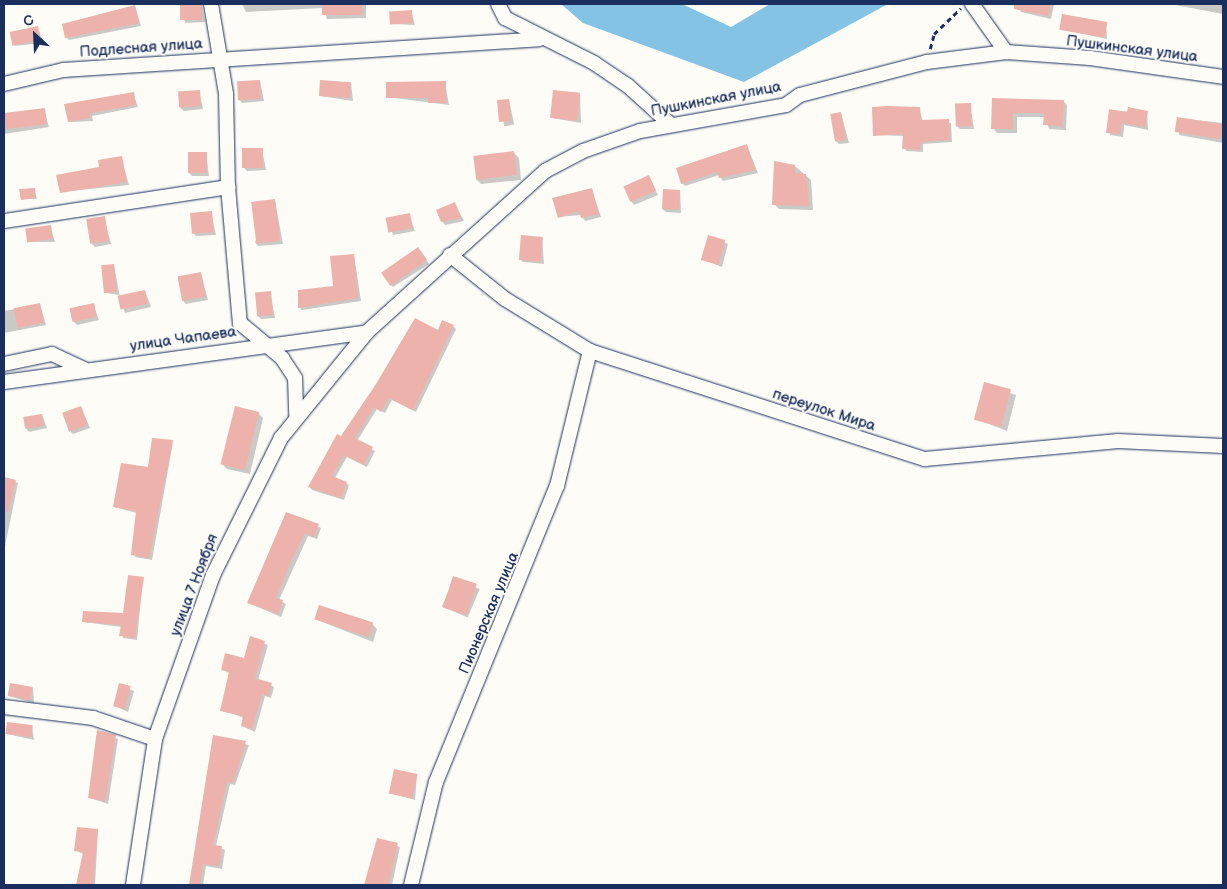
<!DOCTYPE html>
<html>
<head>
<meta charset="utf-8">
<style>
	body { margin:0 }
	#map { position:relative; width:1227px; height:889px; overflow:hidden; background:#fdfcf7; font-family:"Balsamiq Sans",sans-serif }
	div>[style] { position:absolute }
	[style*='--x'] { left:calc(var(--x)*1px); top:calc(var(--y)*1px); width:calc(var(--w)*1px); rotate:calc(var(--a)*1deg) }
	.water>* { inset:0; background:#85c3e5 }
	.shadow>* { inset:0; background:#0003; transform-origin:0 0 }
	.building>* { inset:0; background:#edb2ab; transform-origin:0 0 }
	.path>* { height:2.5px; margin-top:-1.25px; transform-origin:0; background:repeating-linear-gradient(90deg,#1b2f5e 0 5px,transparent 0 9px) }
	.roads { filter:drop-shadow(0 0 1px #1b2f5e) drop-shadow(0 0 1px #1b2f5e) }
	.minor>* { height:14px; margin:-7px; padding:0 7px; transform-origin:7px; border-radius:7px; background:#fdfcf7 }
	span { translate:-50% -50%; white-space:nowrap; text-align:center; line-height:1.15; -webkit-text-stroke:4px #fdfcf7; paint-order:stroke }
	.street-label { font-size:15px; color:#1b2f5e }
	.frame { position:absolute; inset:0; border:5px solid #1b2f5e; pointer-events:none }
	.north { position:absolute; left:10px; top:10px; width:50px; height:50px; -webkit-text-stroke:4px #fdfcf7; paint-order:stroke; rotate:335deg; font-size:14px; font-weight:700; line-height:20px; text-align:center; color:#1b2f5e }
	.north::after { content:''; display:block; margin:auto; width:18px; height:22px; background:#1b2f5e; clip-path:polygon(50% 0,100% 100%,50% 72%,0 100%) }
</style>
</head>
<body>
<div id="map">
	<div class="water">
		<div style="clip-path:polygon(561px 4px,682px 4px,731px 27px,770px 4px,888px 4px,744px 82px,583px 23px)"></div>
	</div>
	<div class="shadow">
		<div style="clip-path:polygon(181px 4px,202px 4px,205px 22px,185px 23px)"></div>
		<div style="clip-path:polygon(242px 4px,366px 4px,366px 18px,327px 19px,323px 8px,246px 12px)"></div>
		<div style="clip-path:polygon(1019px 4px,1054px 4px,1051px 19px,1021px 12px)"></div>
		<div style="clip-path:polygon(1170px 4px,1223px 4px,1223px 14px)"></div>
		<div style="clip-path:polygon(135px 6px,141px 26px,69px 40px,66px 37px)"></div>
		<div style="clip-path:polygon(411px 11px,415px 25px,392px 24px)"></div>
		<div style="clip-path:polygon(1106px 23px,1107px 39px,1061px 29px)"></div>
		<div style="clip-path:polygon(37px 27px,44px 43px,14px 46px)"></div>
		<div style="clip-path:polygon(260px 81px,264px 101px,242px 103px,239px 99px)"></div>
		<div style="clip-path:polygon(351px 83px,353px 101px,320px 96px)"></div>
		<div style="clip-path:polygon(445px 83px,449px 105px,387px 97px)"></div>
		<div style="clip-path:polygon(199px 91px,203px 109px,184px 111px,180px 108px)"></div>
		<div style="clip-path:polygon(133px 93px,138px 107px,92px 116px,93px 121px,69px 122px)"></div>
		<div style="clip-path:polygon(580px 94px,581px 123px,552px 118px)"></div>
		<div style="clip-path:polygon(993px 99px,1063px 101px,1067px 105px,1066px 130px,1049px 129px,1045px 117px,1017px 117px,1017px 133px,997px 133px,993px 128px)"></div>
		<div style="left:509px;top:100px;width:25px;height:10px;rotate:78deg"></div>
		<div style="clip-path:polygon(970px 104px,974px 129px,960px 129px,957px 126px)"></div>
		<div style="clip-path:polygon(919px 109px,923px 122px,951px 123px,952px 142px,923px 144px,923px 152px,906px 151px,904px 136px,875px 135px)"></div>
		<div style="clip-path:polygon(44px 110px,49px 127px,4px 134px,4px 117px)"></div>
		<div style="clip-path:polygon(1110px 111px,1147px 112px,1148px 130px,1124px 125px,1123px 137px,1110px 135px)"></div>
		<div style="clip-path:polygon(841px 113px,849px 143px,839px 144px,836px 141px)"></div>
		<div style="clip-path:polygon(1178px 118px,1223px 123px,1223px 143px,1179px 135px)"></div>
		<div style="clip-path:polygon(747px 146px,758px 173px,723px 181px,719px 175px,685px 186px,682px 183px)"></div>
		<div style="clip-path:polygon(262px 149px,266px 170px,247px 171px,244px 168px)"></div>
		<div style="clip-path:polygon(206px 153px,209px 176px,192px 176px,189px 173px)"></div>
		<div style="clip-path:polygon(514px 153px,519px 158px,521px 180px,481px 184px,476px 179px)"></div>
		<div style="clip-path:polygon(121px 157px,129px 185px,61px 192px,101px 168px)"></div>
		<div style="clip-path:polygon(795px 166px,811px 180px,813px 210px,779px 209px,774px 204px)"></div>
		<div style="clip-path:polygon(649px 177px,658px 195px,634px 205px,631px 201px)"></div>
		<div style="clip-path:polygon(34px 189px,37px 199px,22px 199px)"></div>
		<div style="clip-path:polygon(592px 190px,601px 217px,585px 221px,581px 215px,559px 217px)"></div>
		<div style="clip-path:polygon(680px 191px,681px 213px,666px 212px,662px 209px)"></div>
		<div style="clip-path:polygon(275px 201px,283px 244px,258px 246px,255px 242px)"></div>
		<div style="clip-path:polygon(455px 204px,464px 221px,445px 225px,442px 221px)"></div>
		<div style="clip-path:polygon(211px 213px,216px 235px,196px 236px,193px 233px)"></div>
		<div style="clip-path:polygon(409px 215px,415px 231px,393px 235px,387px 219px)"></div>
		<div style="clip-path:polygon(104px 217px,111px 244px,95px 247px,92px 244px)"></div>
		<div style="clip-path:polygon(50px 226px,55px 242px,28px 242px)"></div>
		<div style="clip-path:polygon(709px 236px,728px 244px,722px 267px,702px 259px)"></div>
		<div style="clip-path:polygon(542px 238px,544px 264px,523px 262px,520px 259px)"></div>
		<div style="clip-path:polygon(421px 251px,429px 264px,393px 287px,390px 284px)"></div>
		<div style="clip-path:polygon(354px 255px,361px 301px,302px 310px,299px 307px,334px 287px)"></div>
		<div style="clip-path:polygon(114px 266px,120px 297px,145px 291px,151px 307px,125px 313px,119px 295px,106px 293px)"></div>
		<div style="clip-path:polygon(201px 274px,208px 300px,186px 304px,183px 301px)"></div>
		<div style="clip-path:polygon(270px 292px,275px 318px,261px 319px,258px 316px)"></div>
		<div style="clip-path:polygon(40px 304px,46px 325px,4px 333px,4px 311px)"></div>
		<div style="clip-path:polygon(93px 304px,99px 320px,77px 325px,74px 322px)"></div>
		<div style="clip-path:polygon(453px 326px,456px 329px,416px 412px,392px 400px,385px 413px,377px 409px,357px 441px,375px 451px,367px 467px,347px 457px,335px 478px,349px 485px,344px 500px,312px 490px,310px 487px,341px 438px,438px 332px)"></div>
		<div style="clip-path:polygon(984px 384px,1016px 395px,1007px 431px,976px 419px)"></div>
		<div style="clip-path:polygon(81px 407px,90px 428px,73px 434px,70px 431px)"></div>
		<div style="clip-path:polygon(258px 413px,263px 418px,250px 474px,227px 469px,222px 464px)"></div>
		<div style="clip-path:polygon(42px 415px,47px 428px,29px 432px,26px 428px)"></div>
		<div style="clip-path:polygon(173px 442px,152px 560px,135px 557px,137px 513px,114px 507px)"></div>
		<div style="clip-path:polygon(4px 478px,18px 483px,4px 551px)"></div>
		<div style="clip-path:polygon(287px 513px,321px 528px,317px 539px,308px 536px,279px 600px,286px 604px,281px 617px,249px 603px)"></div>
		<div style="clip-path:polygon(143px 578px,137px 640px,123px 638px,122px 627px,83px 622px,124px 614px)"></div>
		<div style="left:454px;top:578px;width:28px;height:31px;rotate:23deg"></div>
		<div style="clip-path:polygon(315px 619px,372px 624px,377px 629px,373px 642px)"></div>
		<div style="clip-path:polygon(251px 638px,268px 645px,258px 680px,274px 687px,271px 698px,265px 696px,255px 732px,242px 726px,244px 718px,222px 710px,230px 674px,223px 669px,245px 659px)"></div>
		<div style="clip-path:polygon(120px 685px,134px 691px,128px 712px,115px 706px)"></div>
		<div style="clip-path:polygon(33px 688px,34px 703px,8px 696px)"></div>
		<div style="clip-path:polygon(32px 726px,34px 740px,7px 734px)"></div>
		<div style="clip-path:polygon(98px 732px,118px 739px,108px 804px,90px 798px)"></div>
		<div style="clip-path:polygon(214px 736px,249px 745px,235px 785px,230px 784px,216px 846px,225px 850px,222px 869px,206px 866px,203px 885px,191px 885px)"></div>
		<div style="clip-path:polygon(417px 775px,415px 800px,390px 793px)"></div>
		<div style="clip-path:polygon(98px 831px,95px 885px,78px 885px,83px 854px,75px 850px)"></div>
		<div style="clip-path:polygon(378px 840px,400px 847px,392px 885px,366px 885px)"></div>
	</div>
	<div class="building">
		<div style="left:180px;top:4px;width:22px;height:16px"></div>
		<div style="left:322px;top:4px;width:40px;height:11px"></div>
		<div style="clip-path:polygon(1014px 4px,1051px 4px,1048px 16px,1014px 9px)"></div>
		<div style="clip-path:polygon(135px 5px,139px 23px,65px 38px,62px 24px)"></div>
		<div style="left:412px;top:10px;width:13px;height:23px;rotate:86deg"></div>
		<div style="left:1062px;top:14px;width:46px;height:16px;rotate:10deg"></div>
		<div style="left:38px;top:26px;width:14px;height:29px;rotate:78deg"></div>
		<div style="left:260px;top:80px;width:19px;height:23px;rotate:87deg"></div>
		<div style="left:320px;top:80px;width:31px;height:16px;rotate:4deg"></div>
		<div style="clip-path:polygon(446px 81px,446px 103px,428px 103px,428px 98px,386px 98px,386px 82px)"></div>
		<div style="left:200px;top:90px;width:16px;height:22px;rotate:86deg"></div>
		<div style="left:553px;top:90px;width:27px;height:28px;rotate:6deg"></div>
		<div style="clip-path:polygon(134px 92px,136px 105px,90px 113px,90px 118px,68px 122px,64px 104px)"></div>
		<div style="clip-path:polygon(992px 98px,1064px 100px,1062px 126px,1043px 125px,1044px 113px,1013px 113px,1013px 129px,991px 129px)"></div>
		<div style="left:509px;top:99px;width:22px;height:12px;rotate:85deg"></div>
		<div style="left:971px;top:103px;width:23px;height:16px;rotate:88deg"></div>
		<div style="clip-path:polygon(887px 106px,920px 107px,921px 120px,949px 119px,950px 140px,921px 142px,920px 150px,902px 149px,903px 134px,873px 136px,872px 107px)"></div>
		<div style="clip-path:polygon(1128px 107px,1148px 111px,1145px 127px,1122px 123px,1120px 134px,1106px 133px,1109px 109px,1127px 112px)"></div>
		<div style="left:45px;top:108px;width:16px;height:41px;rotate:83deg"></div>
		<div style="left:841px;top:112px;width:28px;height:11px;rotate:80deg"></div>
		<div style="left:1177px;top:117px;width:47px;height:15px;rotate:9deg"></div>
		<div style="clip-path:polygon(747px 144px,755px 170px,719px 178px,717px 172px,681px 184px,676px 168px)"></div>
		<div style="left:263px;top:148px;width:20px;height:21px;rotate:90deg"></div>
		<div style="left:514px;top:151px;width:24px;height:41px;rotate:83deg"></div>
		<div style="left:188px;top:152px;width:19px;height:21px"></div>
		<div style="clip-path:polygon(122px 156px,127px 182px,60px 193px,56px 175px,99px 167px,98px 160px)"></div>
		<div style="clip-path:polygon(774px 161px,795px 165px,795px 173px,806px 174px,809px 206px,772px 205px)"></div>
		<div style="left:649px;top:175px;width:17px;height:28px;rotate:66deg"></div>
		<div style="clip-path:polygon(35px 188px,36px 198px,21px 200px,19px 189px)"></div>
		<div style="clip-path:polygon(592px 188px,599px 214px,581px 218px,579px 211px,558px 218px,552px 198px)"></div>
		<div style="left:663px;top:189px;width:17px;height:20px;rotate:3deg"></div>
		<div style="left:275px;top:199px;width:42px;height:24px;rotate:83deg"></div>
		<div style="clip-path:polygon(455px 202px,461px 218px,441px 222px,436px 210px)"></div>
		<div style="left:212px;top:211px;width:21px;height:22px;rotate:85deg"></div>
		<div style="left:410px;top:213px;width:15px;height:25px;rotate:79deg"></div>
		<div style="left:105px;top:216px;width:25px;height:19px;rotate:81deg"></div>
		<div style="left:51px;top:225px;width:14px;height:26px;rotate:82deg"></div>
		<div style="left:521px;top:235px;width:22px;height:25px;rotate:5deg"></div>
		<div style="left:708px;top:235px;width:18px;height:26px;rotate:16deg"></div>
		<div style="left:418px;top:247px;width:16px;height:45px;rotate:55deg"></div>
		<div style="clip-path:polygon(354px 254px,358px 298px,298px 308px,298px 290px,333px 286px,330px 256px)"></div>
		<div style="left:114px;top:264px;width:28px;height:13px;rotate:84deg"></div>
		<div style="left:201px;top:272px;width:25px;height:24px;rotate:79deg"></div>
		<div style="left:145px;top:290px;width:14px;height:28px;rotate:78deg"></div>
		<div style="left:271px;top:291px;width:24px;height:16px;rotate:85deg"></div>
		<div style="left:40px;top:303px;width:20px;height:27px;rotate:79deg"></div>
		<div style="left:94px;top:303px;width:14px;height:25px;rotate:78deg"></div>
		<div style="clip-path:polygon(415px 318px,438px 330px,442px 320px,454px 325px,413px 410px,389px 398px,381px 412px,374px 407px,355px 438px,373px 447px,364px 465px,344px 455px,332px 476px,347px 482px,341px 498px,308px 487px,337px 434px,341px 436px,376px 384px)"></div>
		<div style="left:984px;top:382px;width:28px;height:39px;rotate:15deg"></div>
		<div style="left:81px;top:406px;width:20px;height:20px;rotate:70deg"></div>
		<div style="left:235px;top:406px;width:25px;height:60px;rotate:14deg"></div>
		<div style="left:42px;top:414px;width:12px;height:19px;rotate:81deg"></div>
		<div style="clip-path:polygon(152px 438px,173px 440px,149px 558px,131px 555px,136px 511px,113px 507px,121px 463px,148px 467px)"></div>
		<div style="clip-path:polygon(4px 477px,16px 480px,8px 512px,4px 511px)"></div>
		<div style="clip-path:polygon(286px 512px,319px 524px,314px 537px,305px 533px,290px 563px,276px 598px,283px 600px,278px 614px,247px 603px)"></div>
		<div style="clip-path:polygon(128px 575px,144px 577px,135px 638px,119px 636px,121px 625px,82px 622px,83px 611px,123px 613px)"></div>
		<div style="left:453px;top:576px;width:25px;height:33px;rotate:18deg"></div>
		<div style="left:319px;top:605px;width:57px;height:15px;rotate:18deg"></div>
		<div style="clip-path:polygon(250px 636px,265px 641px,255px 678px,272px 683px,268px 696px,262px 694px,252px 729px,241px 726px,243px 716px,220px 711px,229px 672px,221px 670px,225px 653px,244px 658px)"></div>
		<div style="left:10px;top:683px;width:23px;height:13px;rotate:10deg"></div>
		<div style="left:119px;top:683px;width:12px;height:24px;rotate:14deg"></div>
		<div style="left:7px;top:722px;width:26px;height:12px;rotate:7deg"></div>
		<div style="clip-path:polygon(97px 730px,116px 735px,105px 801px,88px 798px)"></div>
		<div style="clip-path:polygon(213px 735px,246px 741px,233px 783px,227px 782px,213px 845px,222px 846px,219px 866px,203px 864px,200px 885px,189px 885px)"></div>
		<div style="left:394px;top:769px;width:24px;height:25px;rotate:12deg"></div>
		<div style="clip-path:polygon(77px 827px,98px 829px,93px 885px,76px 885px,83px 852px,74px 851px)"></div>
		<div style="clip-path:polygon(377px 838px,398px 843px,388px 885px,364px 885px)"></div>
	</div>
	<div class="path">
		<div style="--x:930;--y:49;--w:16;--a:-75"></div>
		<div style="--x:934;--y:34;--w:37;--a:-44"></div>
	</div>
	<div class="roads">
		<div class="minor">
			<div style="--x:211;--y:4;--w:91;--a:80.5"></div>
			<div style="--x:226;--y:94;--w:93;--a:88.8"></div>
			<div style="--x:228;--y:187;--w:137;--a:85"></div>
			<div style="--x:240;--y:323;--w:55;--a:39.8"></div>
			<div style="--x:282;--y:358;--w:24;--a:57"></div>
			<div style="--x:295;--y:378;--w:37;--a:88"></div>
			<div style="--x:498;--y:4;--w:16;--a:63"></div>
			<div style="--x:505;--y:18;--w:100;--a:26.8"></div>
			<div style="--x:594;--y:63;--w:40;--a:34"></div>
			<div style="--x:627;--y:85;--w:57;--a:42.1"></div>
			<div style="--x:972;--y:4;--w:59;--a:54.7"></div>
			<div style="--x:4;--y:84;--w:61;--a:-13.3"></div>
			<div style="--x:63;--y:70;--w:477;--a:-3.7"></div>
			<div style="--x:4;--y:221;--w:227;--a:-8.6"></div>
			<div style="--x:450;--y:255;--w:70;--a:38.7"></div>
			<div style="--x:505;--y:299;--w:100;--a:31.5"></div>
			<div style="--x:590;--y:351;--w:352;--a:17.9"></div>
			<div style="--x:925;--y:459;--w:194;--a:-5.3"></div>
			<div style="--x:1118;--y:441;--w:105;--a:2.7"></div>
			<div style="--x:4;--y:364;--w:49;--a:-11.8"></div>
			<div style="--x:52;--y:354;--w:35;--a:25"></div>
			<div style="--x:4;--y:382;--w:366;--a:-7.8"></div>
			<div style="--x:4;--y:707;--w:90;--a:7"></div>
			<div style="--x:93;--y:718;--w:65;--a:18.7"></div>
			<div style="--x:133;--y:885;--w:148;--a:-81.4"></div>
			<div style="--x:155;--y:739;--w:174;--a:-70.5"></div>
			<div style="--x:213;--y:575;--w:153;--a:-63.6"></div>
			<div style="--x:281;--y:438;--w:136;--a:-50.9"></div>
			<div style="--x:367;--y:332;--w:240;--a:-42.1"></div>
			<div style="--x:545;--y:171;--w:43;--a:-27.8"></div>
			<div style="--x:583;--y:151;--w:60;--a:-19.3"></div>
			<div style="--x:640;--y:131;--w:148;--a:-10.1"></div>
			<div style="--x:786;--y:105;--w:17;--a:-36"></div>
			<div style="--x:800;--y:95;--w:131;--a:-14.6"></div>
			<div style="--x:927;--y:62;--w:80;--a:-7.2"></div>
			<div style="--x:1006;--y:52;--w:84;--a:4.1"></div>
			<div style="--x:1090;--y:58;--w:134;--a:8.1"></div>
			<div style="--x:411;--y:885;--w:106;--a:-76.4"></div>
			<div style="--x:436;--y:782;--w:320;--a:-67.8"></div>
			<div style="--x:557;--y:486;--w:139;--a:-76.3"></div>
		</div>
	</div>
	<div class="street-label">
		<span style="left:141px;top:48px;rotate:-4deg">Подлесная улица</span>
		<span style="left:1132px;top:49px;rotate:7deg">Пушкинская улица</span>
		<span style="left:716px;top:99px;rotate:-11deg">Пушкинская улица</span>
		<span style="left:183px;top:339px;rotate:-8deg">улица Чапаева</span>
		<span style="left:824px;top:410px;rotate:18deg">переулок Мира</span>
		<span style="left:194px;top:585px;rotate:-69deg">улица 7 Ноября</span>
		<span style="left:489px;top:613px;rotate:-67deg">Пионерская улица</span>
	</div>
	<div class="frame"></div>
	<div class="north">С</div>
</div>
</body>
</html>
